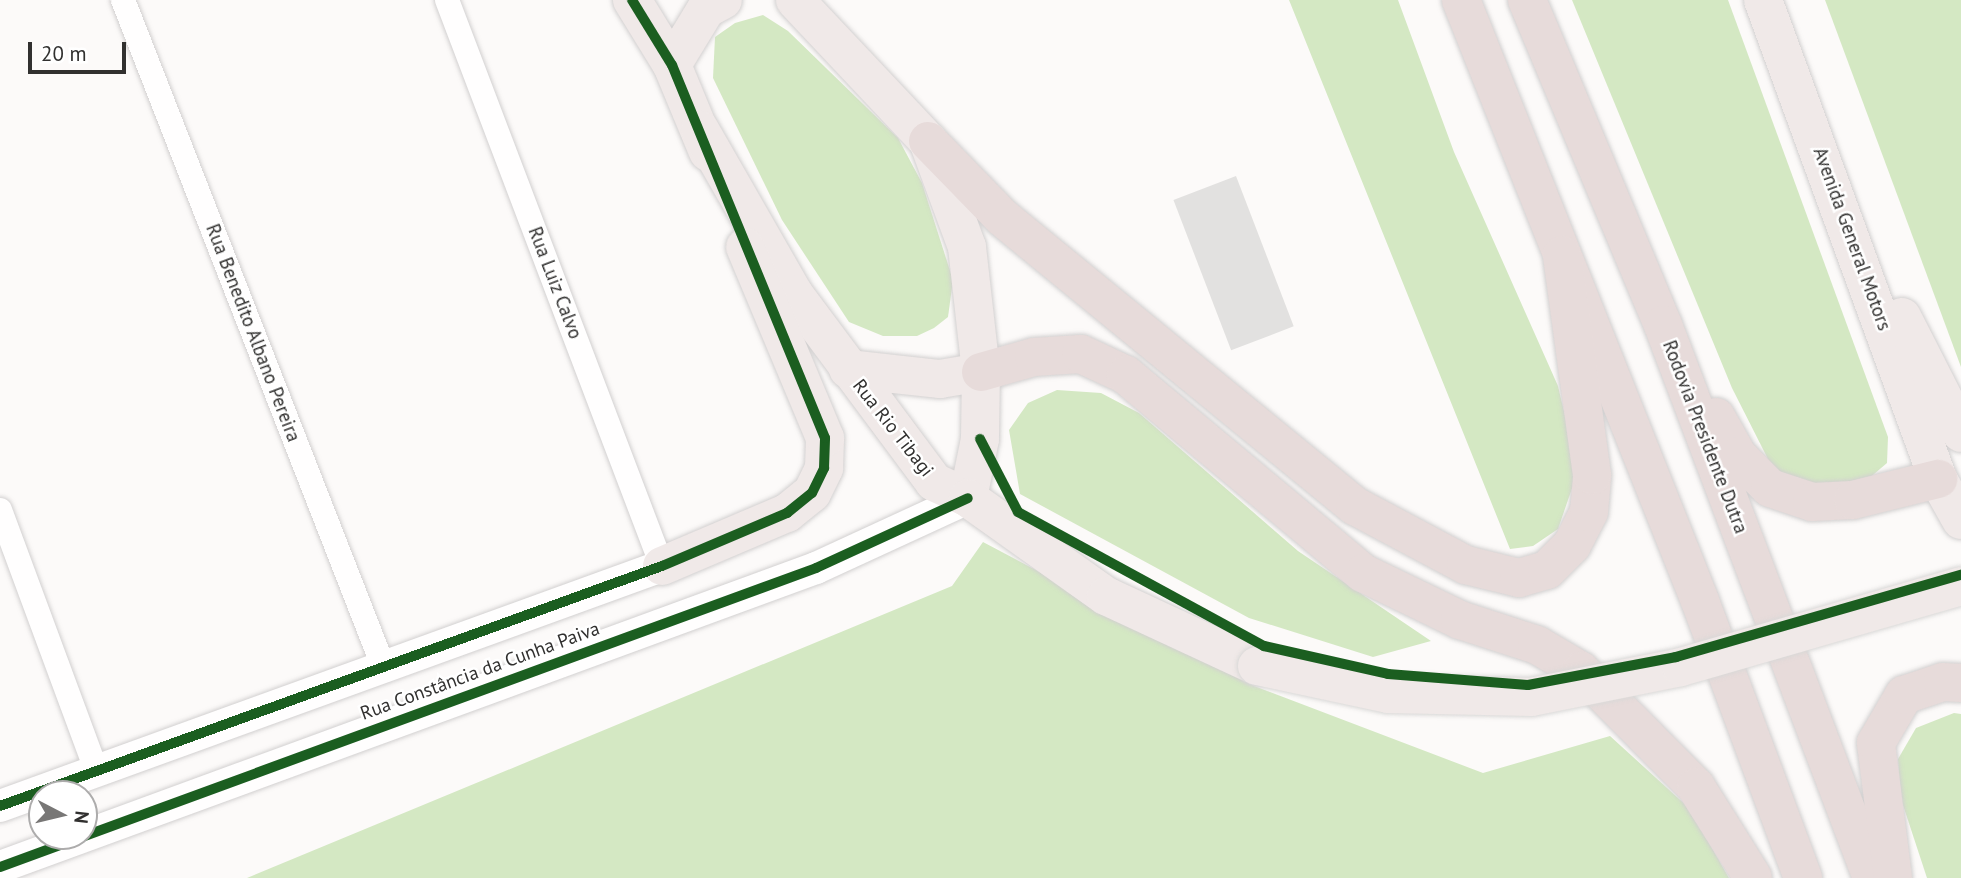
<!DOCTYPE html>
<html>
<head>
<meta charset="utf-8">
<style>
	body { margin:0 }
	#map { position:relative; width:1961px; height:878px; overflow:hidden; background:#fcfaf9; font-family:"PT Sans",sans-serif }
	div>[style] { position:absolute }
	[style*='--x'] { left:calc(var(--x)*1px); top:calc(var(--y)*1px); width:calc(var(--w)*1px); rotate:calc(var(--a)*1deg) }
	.green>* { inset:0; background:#d4e8c3 }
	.building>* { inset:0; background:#e2e1e0; transform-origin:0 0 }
	.roads { filter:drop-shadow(0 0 2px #d2d0d0) drop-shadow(0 0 2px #d2d0d0) }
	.minor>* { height:24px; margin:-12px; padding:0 12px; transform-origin:12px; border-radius:12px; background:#fffefe }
	.tertiary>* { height:32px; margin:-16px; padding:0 16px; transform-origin:16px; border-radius:16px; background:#fffefe }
	.primary>* { height:38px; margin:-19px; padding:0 19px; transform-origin:19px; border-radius:19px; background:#f0e9e8 }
	.motorway>* { height:38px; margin:-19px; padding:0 19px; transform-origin:19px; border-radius:19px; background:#e7dbda }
	.bridges { filter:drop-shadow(0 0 2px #d9d8d7) drop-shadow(0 0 2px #d9d8d7) }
	.primary-bridge>* { height:38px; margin:-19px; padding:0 19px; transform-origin:19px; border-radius:19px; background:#f0e9e8 }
	.cycleway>* { height:10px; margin:-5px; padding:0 5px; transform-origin:5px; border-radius:5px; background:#1b5e20 }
	span { translate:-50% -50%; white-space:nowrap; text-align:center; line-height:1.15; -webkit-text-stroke:5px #fff; paint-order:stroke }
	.street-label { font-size:19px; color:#31302f }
	.north { position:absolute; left:28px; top:780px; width:70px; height:70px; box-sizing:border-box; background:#fff; border:2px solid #adacac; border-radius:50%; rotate:97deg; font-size:19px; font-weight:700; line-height:28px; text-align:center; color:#31302f }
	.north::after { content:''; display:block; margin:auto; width:24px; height:32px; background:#787776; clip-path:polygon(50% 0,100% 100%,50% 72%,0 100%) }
	.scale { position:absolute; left:28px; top:42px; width:98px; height:32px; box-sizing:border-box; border:4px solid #31302f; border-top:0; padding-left:9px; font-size:21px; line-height:24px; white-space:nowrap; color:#31302f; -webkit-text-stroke:5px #fff; paint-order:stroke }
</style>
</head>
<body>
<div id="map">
	<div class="green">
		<div style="clip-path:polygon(1289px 0,1398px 0,1454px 152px,1558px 386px,1578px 471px,1558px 529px,1533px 546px,1510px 549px)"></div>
		<div style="clip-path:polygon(1572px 0,1728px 0,1888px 437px,1887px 463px,1860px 486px,1819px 495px,1772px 467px,1732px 388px)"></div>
		<div style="clip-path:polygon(1825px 0,1961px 0,1961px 367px)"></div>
		<div style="clip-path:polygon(763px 15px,788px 31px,898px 138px,922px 183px,953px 280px,948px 317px,934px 328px,917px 336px,883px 336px,849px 322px,782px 220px,713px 78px,715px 37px,735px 23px)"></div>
		<div style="clip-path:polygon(1057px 390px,1101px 393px,1139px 413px,1298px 551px,1431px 641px,1373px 657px,1249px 618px,1020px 494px,1009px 430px,1028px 403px)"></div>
		<div style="clip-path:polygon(983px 542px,1254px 686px,1483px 773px,1610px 736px,1689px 808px,1729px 878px,247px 878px,952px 586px)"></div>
		<div style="clip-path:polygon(1954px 713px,1961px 714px,1961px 878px,1927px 878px,1901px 799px,1898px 759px,1916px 728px)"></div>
	</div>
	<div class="building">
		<div style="left:1236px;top:176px;width:161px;height:67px;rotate:69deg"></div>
	</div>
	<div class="roads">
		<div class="minor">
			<div style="--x:123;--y:0;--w:715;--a:68.67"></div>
			<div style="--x:447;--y:0;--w:605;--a:69.2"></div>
			<div style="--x:0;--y:510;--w:277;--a:69.7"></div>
		</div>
		<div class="tertiary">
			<div style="--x:0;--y:806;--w:704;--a:-19.93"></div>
			<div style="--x:0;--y:867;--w:869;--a:-20.12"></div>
			<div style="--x:816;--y:568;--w:167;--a:-24.7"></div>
		</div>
		<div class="primary">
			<div style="--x:632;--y:0;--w:76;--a:58.4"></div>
			<div style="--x:672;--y:65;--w:94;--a:67.5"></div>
			<div style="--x:795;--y:0;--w:194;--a:46.7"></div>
			<div style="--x:928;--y:141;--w:113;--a:69.8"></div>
			<div style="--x:967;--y:247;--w:126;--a:83.6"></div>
			<div style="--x:981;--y:372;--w:67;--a:90.9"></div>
			<div style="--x:980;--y:439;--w:60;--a:101.5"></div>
			<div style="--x:1763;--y:0;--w:510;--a:69.93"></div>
			<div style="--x:1938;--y:479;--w:47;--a:60.7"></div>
			<div style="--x:672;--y:65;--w:66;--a:-58.7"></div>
			<div style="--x:706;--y:9;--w:19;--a:-28"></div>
			<div style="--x:700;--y:130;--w:189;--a:60.2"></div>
			<div style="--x:794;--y:294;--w:234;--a:53.3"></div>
			<div style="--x:934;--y:482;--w:38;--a:25"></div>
			<div style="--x:968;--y:498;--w:169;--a:35.4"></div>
			<div style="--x:1106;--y:596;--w:166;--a:24.9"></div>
			<div style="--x:1902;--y:317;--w:130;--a:63"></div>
			<div style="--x:848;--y:369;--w:93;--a:6.2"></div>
			<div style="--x:940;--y:379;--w:42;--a:-9.7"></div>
			<div style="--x:662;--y:566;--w:136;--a:-23"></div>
			<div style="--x:787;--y:513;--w:32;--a:-39"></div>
			<div style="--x:812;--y:493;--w:28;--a:-64"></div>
			<div style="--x:824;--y:468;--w:30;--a:-88"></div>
			<div style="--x:825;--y:438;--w:207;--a:-112.7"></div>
		</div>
		<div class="motorway">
			<div style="--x:1461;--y:0;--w:647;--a:68.31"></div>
			<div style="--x:1700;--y:601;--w:296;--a:69.6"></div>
			<div style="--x:1527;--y:0;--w:352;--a:67.3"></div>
			<div style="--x:1663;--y:325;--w:591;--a:69.3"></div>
			<div style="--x:928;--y:141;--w:107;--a:45.8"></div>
			<div style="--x:1003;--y:218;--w:455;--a:39.3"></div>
			<div style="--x:1355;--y:506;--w:126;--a:28"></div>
			<div style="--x:1466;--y:565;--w:55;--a:13.8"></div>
			<div style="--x:1519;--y:578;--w:29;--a:-16"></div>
			<div style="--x:1547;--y:570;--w:35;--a:-45"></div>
			<div style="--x:1572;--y:545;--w:37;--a:-63"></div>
			<div style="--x:1589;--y:512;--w:37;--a:-85"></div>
			<div style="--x:1592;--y:475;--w:222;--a:-97.8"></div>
			<div style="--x:981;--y:372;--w:55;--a:-15.8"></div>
			<div style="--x:1034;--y:357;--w:47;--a:-3.7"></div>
			<div style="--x:1081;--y:354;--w:50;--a:25"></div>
			<div style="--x:1126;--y:375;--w:309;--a:39.9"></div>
			<div style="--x:1363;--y:573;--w:108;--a:25.9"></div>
			<div style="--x:1460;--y:620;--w:81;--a:18"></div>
			<div style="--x:1537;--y:645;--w:51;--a:30.6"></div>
			<div style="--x:1581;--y:671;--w:163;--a:45.2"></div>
			<div style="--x:1696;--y:787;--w:107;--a:57.9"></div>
			<div style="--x:1716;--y:417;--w:45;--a:60.6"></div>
			<div style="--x:1738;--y:456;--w:45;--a:45"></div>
			<div style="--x:1770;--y:488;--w:44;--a:18.4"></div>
			<div style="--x:1812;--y:502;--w:41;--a:-2.8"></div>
			<div style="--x:1853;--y:500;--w:88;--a:-13.9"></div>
			<div style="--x:1893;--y:878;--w:136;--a:-97.2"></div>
			<div style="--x:1876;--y:743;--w:56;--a:-59.7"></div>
			<div style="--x:1904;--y:695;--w:41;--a:-18.4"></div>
			<div style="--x:1943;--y:682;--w:18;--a:3"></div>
		</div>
	</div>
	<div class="bridges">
		<div class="primary-bridge">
			<div style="--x:1257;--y:666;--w:135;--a:12"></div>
			<div style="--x:1389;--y:694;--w:142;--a:1.2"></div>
			<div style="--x:1531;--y:697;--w:153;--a:-11.3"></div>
			<div style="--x:1681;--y:667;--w:291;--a:-16.1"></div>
		</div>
	</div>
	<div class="cycleway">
		<div style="--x:980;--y:439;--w:82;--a:62.5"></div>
		<div style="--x:1018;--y:512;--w:280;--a:28.6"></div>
		<div style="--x:1264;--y:646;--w:127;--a:12.7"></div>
		<div style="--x:1388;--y:674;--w:140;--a:4.5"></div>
		<div style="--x:1528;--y:685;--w:151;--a:-10.7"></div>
		<div style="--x:1676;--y:657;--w:297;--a:-16.1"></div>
		<div style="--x:0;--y:806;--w:704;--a:-19.93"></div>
		<div style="--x:662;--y:566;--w:136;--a:-23"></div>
		<div style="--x:787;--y:513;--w:32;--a:-39"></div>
		<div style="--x:812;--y:493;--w:28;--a:-64"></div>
		<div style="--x:824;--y:468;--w:30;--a:-88"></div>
		<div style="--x:825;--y:438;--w:403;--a:-112.3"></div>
		<div style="--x:672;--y:65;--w:76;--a:-121.6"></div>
		<div style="--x:0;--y:867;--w:869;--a:-20.12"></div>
		<div style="--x:816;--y:568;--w:167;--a:-24.7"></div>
	</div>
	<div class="street-label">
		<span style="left:1852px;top:239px;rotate:70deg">Avenida General Motors</span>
		<span style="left:555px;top:283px;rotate:69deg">Rua Luiz Calvo</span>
		<span style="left:253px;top:333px;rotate:69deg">Rua Benedito Albano Pereira</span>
		<span style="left:893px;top:428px;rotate:52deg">Rua Rio Tibagi</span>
		<span style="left:1705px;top:437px;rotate:69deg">Rodovia Presidente Dutra</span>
		<span style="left:480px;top:671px;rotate:-20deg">Rua Constância da Cunha Paiva</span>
	</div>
	<div class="north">N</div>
	<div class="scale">20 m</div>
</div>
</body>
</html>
